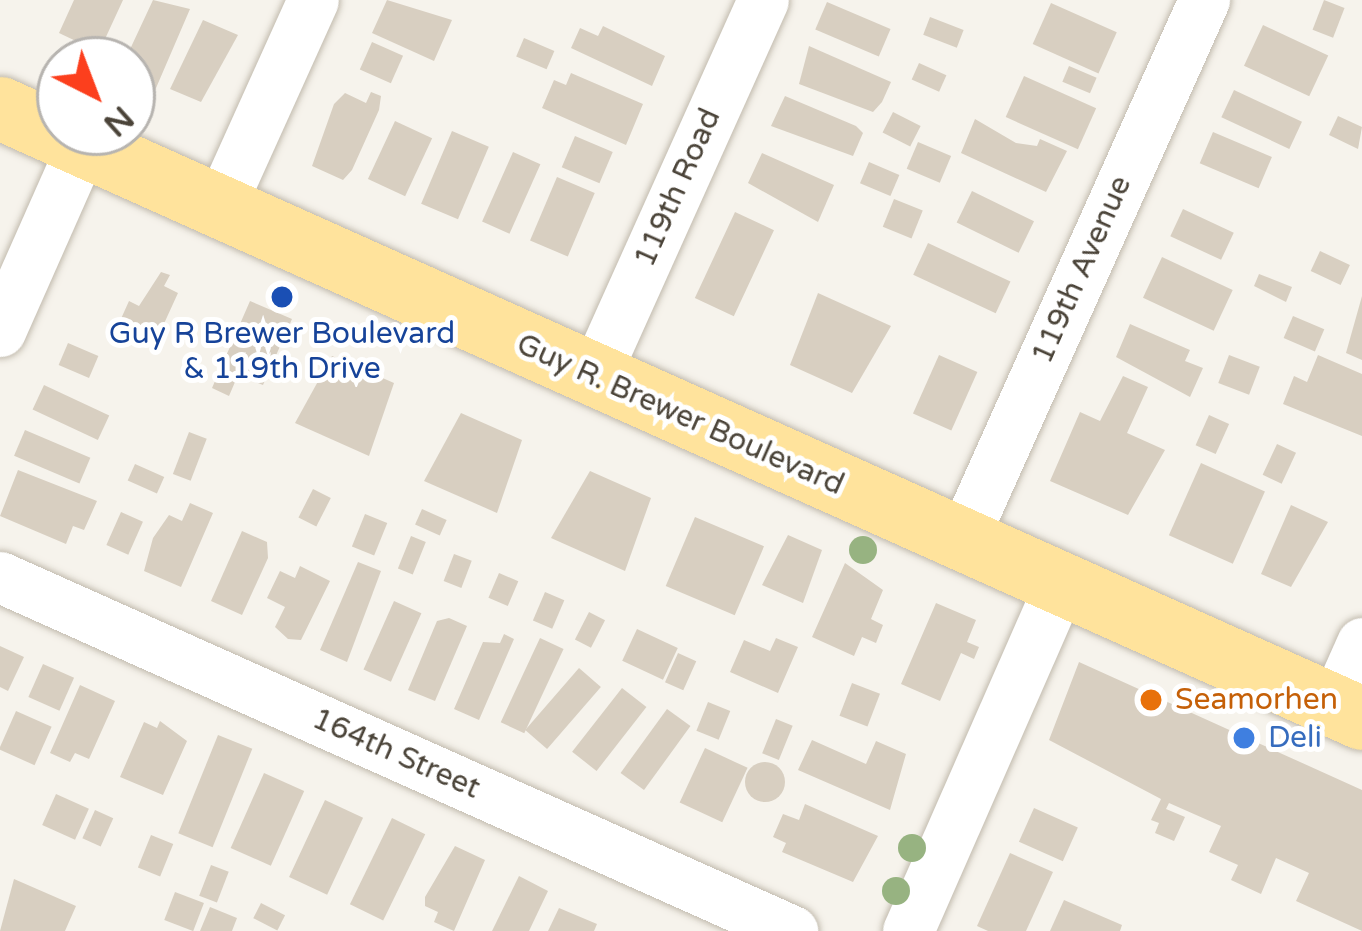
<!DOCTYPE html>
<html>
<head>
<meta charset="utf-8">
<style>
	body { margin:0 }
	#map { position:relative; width:1362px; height:931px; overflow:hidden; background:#f6f3ec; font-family:"Varela Round",sans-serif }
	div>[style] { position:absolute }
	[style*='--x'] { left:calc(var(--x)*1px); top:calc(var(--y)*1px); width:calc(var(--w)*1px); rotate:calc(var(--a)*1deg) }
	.building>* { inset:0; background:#d8cfc1; transform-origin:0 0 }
	.round { border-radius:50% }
	.roads { filter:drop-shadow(0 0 3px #c2bbae) drop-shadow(0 0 3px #c2bbae) }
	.minor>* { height:51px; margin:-25.5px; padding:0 25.5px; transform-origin:25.5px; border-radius:25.5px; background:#fff }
	.major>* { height:63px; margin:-31.5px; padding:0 31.5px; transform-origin:31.5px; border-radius:31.5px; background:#ffe39c }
	.trees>* { width:28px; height:28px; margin:-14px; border-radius:50%; background:#97b381 }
	.dots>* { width:33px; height:33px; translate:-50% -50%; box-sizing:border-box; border:6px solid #fff; border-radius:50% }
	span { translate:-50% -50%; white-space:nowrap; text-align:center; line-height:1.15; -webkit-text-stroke:10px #fff; paint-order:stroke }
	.street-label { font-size:30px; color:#4b4439 }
	.transit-label { font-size:30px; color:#164399 }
	.food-label { font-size:30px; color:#c56008 }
	.left { translate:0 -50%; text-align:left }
	.shop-label { font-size:30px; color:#366cbe }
	.north { position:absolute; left:36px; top:36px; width:120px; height:120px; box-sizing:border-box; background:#fff; border:3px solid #b7b4b0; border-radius:50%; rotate:138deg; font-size:33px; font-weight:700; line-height:48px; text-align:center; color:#4b4439 }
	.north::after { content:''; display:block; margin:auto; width:42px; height:54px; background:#fc3f1d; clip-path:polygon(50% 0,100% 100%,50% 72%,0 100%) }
</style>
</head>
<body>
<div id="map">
	<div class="building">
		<div style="clip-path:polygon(74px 0,123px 0,99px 52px,59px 33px)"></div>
		<div style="clip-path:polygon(153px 0,190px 9px,153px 95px,132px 85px,132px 60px,125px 60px)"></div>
		<div style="clip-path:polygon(387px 0,452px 20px,434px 61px,372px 33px)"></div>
		<div style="left:1324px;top:0;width:22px;height:32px;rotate:21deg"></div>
		<div style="left:827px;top:2px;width:69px;height:30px;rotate:23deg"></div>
		<div style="left:1051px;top:3px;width:72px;height:45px;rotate:24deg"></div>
		<div style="left:930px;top:17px;width:36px;height:19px;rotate:21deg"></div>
		<div style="clip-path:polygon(203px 20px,238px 35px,201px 102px,170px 89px)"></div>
		<div style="left:1263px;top:25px;width:72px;height:45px;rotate:25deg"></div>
		<div style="clip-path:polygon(603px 26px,665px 56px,652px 86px,571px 48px,580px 28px,598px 36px)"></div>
		<div style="left:524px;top:38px;width:33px;height:20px;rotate:23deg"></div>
		<div style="left:372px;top:42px;width:34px;height:30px;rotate:24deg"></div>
		<div style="clip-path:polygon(809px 46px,891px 82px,882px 102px,873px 112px,799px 84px)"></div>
		<div style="left:919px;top:63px;width:30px;height:18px;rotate:24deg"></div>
		<div style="left:1069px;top:66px;width:30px;height:17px;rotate:23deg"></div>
		<div style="clip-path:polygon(571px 73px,643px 104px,626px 145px,542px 108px,554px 80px,566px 85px)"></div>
		<div style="left:1024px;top:76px;width:79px;height:45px;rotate:24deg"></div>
		<div style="left:1234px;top:90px;width:75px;height:30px;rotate:25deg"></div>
		<div style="clip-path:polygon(371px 92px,381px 96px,379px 110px,352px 170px,343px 180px,312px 166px,334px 104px,345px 93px,366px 103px)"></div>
		<div style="clip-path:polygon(785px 96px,856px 126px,863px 133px,853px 156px,771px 126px)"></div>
		<div style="left:893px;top:112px;width:31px;height:23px;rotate:27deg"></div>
		<div style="clip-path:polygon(1338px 116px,1362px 127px,1358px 149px,1329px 135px)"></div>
		<div style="clip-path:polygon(975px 119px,1016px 143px,1037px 146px,1040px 139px,1067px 151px,1046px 192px,961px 153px)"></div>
		<div style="left:395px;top:121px;width:41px;height:64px;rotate:25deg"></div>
		<div style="left:452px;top:131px;width:40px;height:79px;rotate:23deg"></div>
		<div style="left:1213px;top:132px;width:64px;height:34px;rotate:23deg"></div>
		<div style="left:575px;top:136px;width:41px;height:34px;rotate:23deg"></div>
		<div style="left:918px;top:142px;width:36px;height:29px;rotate:23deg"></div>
		<div style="left:513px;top:152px;width:30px;height:76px;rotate:24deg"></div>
		<div style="clip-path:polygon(762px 153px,834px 185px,818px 222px,748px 183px)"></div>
		<div style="left:869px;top:162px;width:33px;height:23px;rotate:23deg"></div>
		<div style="left:557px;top:177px;width:41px;height:69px;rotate:23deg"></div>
		<div style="left:972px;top:191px;width:69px;height:35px;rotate:26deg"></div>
		<div style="left:894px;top:199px;width:31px;height:30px;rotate:22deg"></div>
		<div style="left:1183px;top:209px;width:56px;height:30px;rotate:25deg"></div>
		<div style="left:735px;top:212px;width:43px;height:95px;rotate:25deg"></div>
		<div style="left:928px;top:243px;width:91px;height:35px;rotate:25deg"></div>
		<div style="left:1320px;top:251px;width:33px;height:22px;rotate:25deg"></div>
		<div style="left:1162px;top:257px;width:78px;height:45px;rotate:25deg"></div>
		<div style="clip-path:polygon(161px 272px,170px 275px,164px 286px,178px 293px,162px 328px,154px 325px,145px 345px,115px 332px,129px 301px,139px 306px)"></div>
		<div style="clip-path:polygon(1259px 274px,1292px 287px,1286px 302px,1254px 286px)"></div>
		<div style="clip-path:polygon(818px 293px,891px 326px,852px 393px,790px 365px)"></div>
		<div style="clip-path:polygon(1362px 296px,1362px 360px,1346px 353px)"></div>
		<div style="clip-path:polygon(250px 301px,292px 319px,263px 385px,238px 375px,229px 396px,212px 388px)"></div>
		<div style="left:1293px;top:316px;width:34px;height:24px;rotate:23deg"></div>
		<div style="clip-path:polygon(1130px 324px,1190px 350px,1185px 361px,1203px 368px,1190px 397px,1116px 357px)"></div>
		<div style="left:68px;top:343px;width:33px;height:24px;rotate:23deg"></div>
		<div style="left:939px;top:355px;width:42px;height:64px;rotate:24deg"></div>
		<div style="left:1229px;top:355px;width:33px;height:30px;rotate:21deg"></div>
		<div style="clip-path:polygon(1318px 355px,1362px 374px,1362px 436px,1283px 404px,1294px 376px,1307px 382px)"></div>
		<div style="clip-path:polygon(332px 356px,394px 383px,369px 456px,295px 423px)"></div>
		<div style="clip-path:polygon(1123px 376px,1148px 387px,1127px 433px,1165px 450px,1128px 515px,1050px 481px,1080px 412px,1100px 421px)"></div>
		<div style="left:44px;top:385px;width:72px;height:27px;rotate:25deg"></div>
		<div style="clip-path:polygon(461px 413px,522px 440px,497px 513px,424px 481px)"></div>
		<div style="left:1209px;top:415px;width:22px;height:33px;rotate:24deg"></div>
		<div style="left:25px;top:430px;width:71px;height:28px;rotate:23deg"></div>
		<div style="left:189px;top:432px;width:19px;height:45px;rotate:21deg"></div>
		<div style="left:1277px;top:444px;width:21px;height:34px;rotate:25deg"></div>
		<div style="left:1201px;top:463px;width:70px;height:79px;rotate:24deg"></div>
		<div style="left:135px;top:464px;width:32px;height:18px;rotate:24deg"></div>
		<div style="clip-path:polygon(18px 470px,97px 501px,84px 530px,73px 526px,66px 544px,0 516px)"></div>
		<div style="clip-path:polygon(590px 471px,651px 498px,625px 571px,551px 538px)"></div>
		<div style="left:313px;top:489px;width:20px;height:32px;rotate:27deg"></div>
		<div style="clip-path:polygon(190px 503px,213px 513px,181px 587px,144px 571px,153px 538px,169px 515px,182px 521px)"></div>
		<div style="clip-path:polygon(1291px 505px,1328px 522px,1291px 587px,1261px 574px)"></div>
		<div style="left:422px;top:509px;width:27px;height:17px;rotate:24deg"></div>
		<div style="left:121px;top:512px;width:24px;height:36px;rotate:24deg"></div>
		<div style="left:365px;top:514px;width:24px;height:35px;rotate:22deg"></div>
		<div style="left:695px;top:517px;width:75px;height:75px;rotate:23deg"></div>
		<div style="clip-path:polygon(242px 531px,267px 542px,268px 558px,242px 615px,211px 601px)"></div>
		<div style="clip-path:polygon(788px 535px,822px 550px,803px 603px,762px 585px)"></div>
		<div style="left:411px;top:536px;width:16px;height:35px;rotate:22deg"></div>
		<div style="left:454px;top:554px;width:19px;height:29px;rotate:21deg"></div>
		<div style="clip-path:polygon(358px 562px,381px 571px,347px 662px,320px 650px)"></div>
		<div style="clip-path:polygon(845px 563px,883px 590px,871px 619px,883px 625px,876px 643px,862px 637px,854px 656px,812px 637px)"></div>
		<div style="clip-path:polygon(300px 566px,330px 581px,301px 640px,288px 639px,275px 627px,285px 607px,267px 598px,280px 571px,295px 578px)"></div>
		<div style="left:499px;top:573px;width:21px;height:27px;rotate:23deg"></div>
		<div style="left:545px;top:592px;width:21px;height:31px;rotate:23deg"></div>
		<div style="left:394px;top:601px;width:30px;height:75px;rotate:24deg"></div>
		<div style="clip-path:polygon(936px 603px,976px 620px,967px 642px,979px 647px,974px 659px,961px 653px,940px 701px,901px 684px)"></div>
		<div style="left:589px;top:612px;width:18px;height:31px;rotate:27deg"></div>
		<div style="clip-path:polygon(449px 618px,467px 626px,435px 701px,408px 690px,437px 621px)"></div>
		<div style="left:637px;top:629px;width:45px;height:35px;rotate:25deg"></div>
		<div style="clip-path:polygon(504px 634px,514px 639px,479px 720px,454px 709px,483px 642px,500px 643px)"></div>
		<div style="left:540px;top:638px;width:26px;height:93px;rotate:25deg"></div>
		<div style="clip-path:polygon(776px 638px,798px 647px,778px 693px,730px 672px,744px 640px,770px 651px)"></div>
		<div style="clip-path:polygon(0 646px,24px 657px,8px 691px,0 687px)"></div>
		<div style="left:678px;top:653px;width:20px;height:32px;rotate:24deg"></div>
		<div style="clip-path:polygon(1079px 662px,1362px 790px,1362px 931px,1296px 901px,1309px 873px,1276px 858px,1261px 894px,1231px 880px,1238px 865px,1209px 852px,1221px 826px,1169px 803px,1166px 809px,1185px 817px,1174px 841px,1155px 833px,1159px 823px,1151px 820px,1161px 799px,1049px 740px)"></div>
		<div style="left:43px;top:664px;width:34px;height:36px;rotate:24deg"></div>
		<div style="left:579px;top:668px;width:29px;height:82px;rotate:41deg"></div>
		<div style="left:852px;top:683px;width:30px;height:35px;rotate:21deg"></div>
		<div style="clip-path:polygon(80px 685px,115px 701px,89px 759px,75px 753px,70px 762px,50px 753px)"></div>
		<div style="left:622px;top:688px;width:31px;height:81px;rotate:38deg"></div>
		<div style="left:708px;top:702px;width:24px;height:31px;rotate:22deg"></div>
		<div style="left:667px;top:709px;width:29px;height:79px;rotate:36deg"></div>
		<div style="left:16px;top:711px;width:39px;height:42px;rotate:24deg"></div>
		<div style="left:776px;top:719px;width:18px;height:37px;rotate:22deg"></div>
		<div style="clip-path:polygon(160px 721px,187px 741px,163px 795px,120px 777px,144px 722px,157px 728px)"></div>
		<div style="left:218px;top:735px;width:37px;height:106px;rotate:22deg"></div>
		<div style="clip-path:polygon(812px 740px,866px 764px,876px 741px,906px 754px,890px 810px,798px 770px)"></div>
		<div style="left:705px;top:748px;width:47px;height:60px;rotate:25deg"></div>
		<div class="round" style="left:745px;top:762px;width:40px;height:40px"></div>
		<div style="left:264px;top:773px;width:44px;height:82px;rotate:24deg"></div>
		<div style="left:56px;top:794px;width:36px;height:34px;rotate:24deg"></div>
		<div style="left:325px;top:800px;width:42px;height:85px;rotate:25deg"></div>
		<div style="clip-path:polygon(805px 804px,878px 836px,853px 882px,782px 852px,786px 843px,773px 837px,783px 814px,799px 820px)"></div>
		<div style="left:1034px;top:808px;width:48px;height:37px;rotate:24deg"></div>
		<div style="left:95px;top:810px;width:20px;height:31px;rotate:24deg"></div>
		<div style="left:392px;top:818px;width:37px;height:96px;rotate:26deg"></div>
		<div style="left:151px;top:835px;width:24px;height:35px;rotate:22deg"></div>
		<div style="clip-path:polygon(455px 846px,485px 860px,454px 931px,434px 922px,438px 912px,425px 906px,425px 897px)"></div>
		<div style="clip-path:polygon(1010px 853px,1053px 872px,1026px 931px,988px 931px,977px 926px)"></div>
		<div style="left:211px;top:865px;width:19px;height:33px;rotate:21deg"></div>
		<div style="clip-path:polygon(519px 876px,548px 891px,529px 931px,492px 931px)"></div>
		<div style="clip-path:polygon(14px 879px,76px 906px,65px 931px,0 931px)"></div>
		<div style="left:175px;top:892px;width:31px;height:30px;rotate:21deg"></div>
		<div style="clip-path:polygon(1064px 900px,1122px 925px,1120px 931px,1050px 931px)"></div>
		<div style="left:261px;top:903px;width:27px;height:17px;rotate:27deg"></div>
		<div style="clip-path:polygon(210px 907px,237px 918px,232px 931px,200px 931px)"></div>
		<div style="clip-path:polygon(559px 908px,597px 924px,594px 931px,548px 931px)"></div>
	</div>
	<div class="roads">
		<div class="minor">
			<div style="--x:219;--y:208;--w:228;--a:-65.7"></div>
			<div style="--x:0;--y:331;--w:205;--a:-66.1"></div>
			<div style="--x:594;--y:376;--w:412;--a:-65.8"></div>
			<div style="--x:962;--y:540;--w:592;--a:-65.86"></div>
			<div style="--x:0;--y:577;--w:868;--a:24.08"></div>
			<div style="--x:1334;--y:706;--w:69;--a:-66"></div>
			<div style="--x:908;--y:931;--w:379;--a:-66.3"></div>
		</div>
		<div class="major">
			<div style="--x:0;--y:108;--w:1492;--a:24.13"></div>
		</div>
	</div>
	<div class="trees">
		<div style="left:863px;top:550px"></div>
		<div style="left:912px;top:848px"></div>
		<div style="left:896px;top:891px"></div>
	</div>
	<div class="dots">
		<div style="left:282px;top:297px;background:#1a4fb4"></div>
		<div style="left:1151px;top:700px;background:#e8710a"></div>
		<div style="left:1244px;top:738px;background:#3f7fe0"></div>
	</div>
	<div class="street-label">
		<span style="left:678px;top:188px;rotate:-66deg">119th Road</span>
		<span style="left:1082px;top:270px;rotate:-66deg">119th Avenue</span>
		<span style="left:680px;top:415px;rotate:24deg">Guy R. Brewer Boulevard</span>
		<span style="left:396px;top:754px;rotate:24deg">164th Street</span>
	</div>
	<div class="transit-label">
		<span style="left:282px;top:351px">Guy R Brewer Boulevard<br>&amp; 119th Drive</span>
	</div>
	<div class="food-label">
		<span class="left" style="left:1175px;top:700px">Seamorhen</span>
	</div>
	<div class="shop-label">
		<span class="left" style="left:1268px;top:738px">Deli</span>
	</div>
	<div class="north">N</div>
</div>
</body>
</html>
